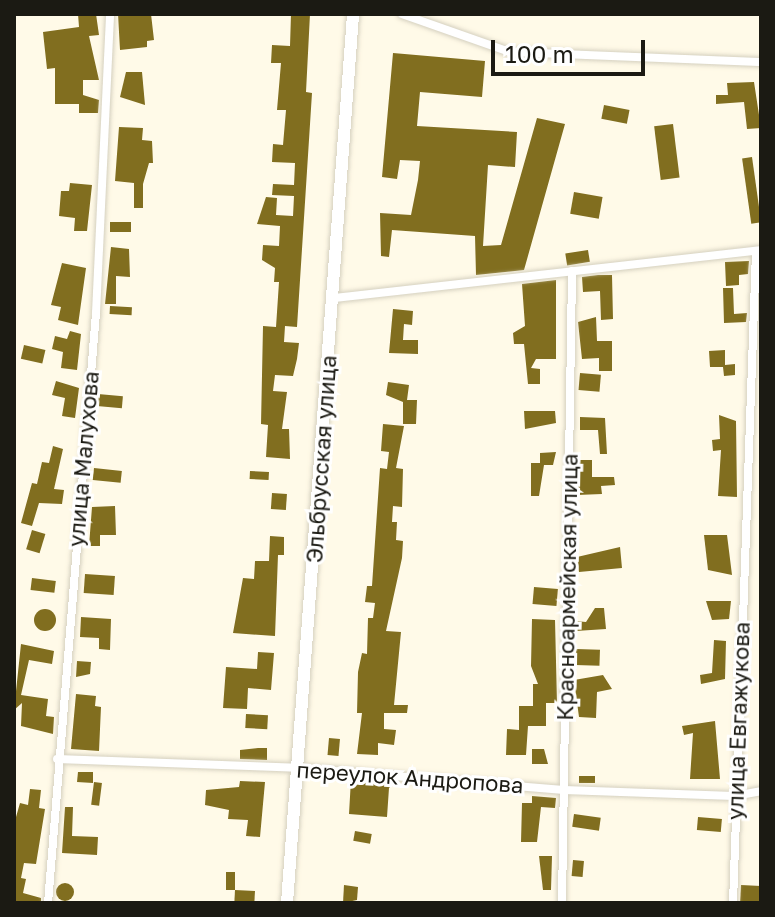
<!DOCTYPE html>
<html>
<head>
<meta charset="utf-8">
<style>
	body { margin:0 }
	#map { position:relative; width:775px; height:917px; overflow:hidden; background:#fffae8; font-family:"Golos Text",sans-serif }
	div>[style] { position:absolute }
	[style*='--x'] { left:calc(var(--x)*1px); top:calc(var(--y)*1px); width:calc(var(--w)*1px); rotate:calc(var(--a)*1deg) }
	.building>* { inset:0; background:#816e1f; transform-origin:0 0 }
	.round { border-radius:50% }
	.roads { filter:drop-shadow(0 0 2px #d5d0bf) drop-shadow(0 0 2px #d5d0bf) }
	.street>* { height:8px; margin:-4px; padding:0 4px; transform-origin:4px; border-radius:4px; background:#fff }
	.secondary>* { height:12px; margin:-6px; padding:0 6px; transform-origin:6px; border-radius:6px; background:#fff }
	span { translate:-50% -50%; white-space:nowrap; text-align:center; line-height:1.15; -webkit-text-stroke:6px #fff; paint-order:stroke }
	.street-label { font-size:22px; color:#1b1a13 }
	.frame { position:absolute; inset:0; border:16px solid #1b1a13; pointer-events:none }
	.scale { position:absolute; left:491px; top:40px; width:154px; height:36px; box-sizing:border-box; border:4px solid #1b1a13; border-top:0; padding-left:10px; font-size:24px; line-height:28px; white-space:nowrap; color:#1b1a13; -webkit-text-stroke:6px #fff; paint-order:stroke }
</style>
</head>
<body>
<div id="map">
	<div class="building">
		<div style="clip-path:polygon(78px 14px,96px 14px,99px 35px,89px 36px,99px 80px,83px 80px,83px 95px,99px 100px,98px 113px,79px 113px,79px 104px,55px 104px,55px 68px,47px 69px,43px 32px,79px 27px)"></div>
		<div style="clip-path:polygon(118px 14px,151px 14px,154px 40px,147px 41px,147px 47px,120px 50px)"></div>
		<div style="clip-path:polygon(291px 14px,310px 14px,306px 92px,312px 93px,297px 327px,285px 326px,284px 342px,299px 343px,297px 359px,293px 376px,275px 375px,273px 391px,287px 392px,282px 429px,289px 429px,290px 459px,266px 457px,268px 425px,261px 424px,263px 326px,276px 327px,279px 282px,274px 282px,275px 268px,262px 260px,263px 245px,279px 246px,280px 226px,257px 224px,266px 197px,277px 198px,276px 215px,293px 216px,294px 196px,272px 195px,273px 184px,294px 185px,295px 163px,272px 162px,273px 144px,283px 145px,286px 110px,277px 110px,281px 63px,271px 63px,272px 45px,290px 46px)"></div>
		<div style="clip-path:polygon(393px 53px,485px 61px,482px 97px,420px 92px,417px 126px,517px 132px,515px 167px,488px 165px,483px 246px,501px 245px,537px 118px,565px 124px,524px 270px,476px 275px,475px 236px,392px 230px,389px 257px,381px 256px,380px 213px,411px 215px,418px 180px,420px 161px,400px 160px,397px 179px,382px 177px)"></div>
		<div style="clip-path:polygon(126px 72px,142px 72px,145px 105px,120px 97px)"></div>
		<div style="clip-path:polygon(754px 82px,761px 128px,747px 129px,744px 102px,716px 104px,716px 95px,728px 95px,727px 83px)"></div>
		<div style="left:604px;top:105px;width:26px;height:14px;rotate:11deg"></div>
		<div style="left:673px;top:124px;width:54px;height:19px;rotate:83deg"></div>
		<div style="clip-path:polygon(119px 127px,143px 128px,142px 140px,152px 141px,153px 163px,149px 163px,143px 184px,143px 208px,134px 208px,134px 183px,115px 181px)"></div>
		<div style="left:752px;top:157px;width:66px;height:10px;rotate:82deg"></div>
		<div style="clip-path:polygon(70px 183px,92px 185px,87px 231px,74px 231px,75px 218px,59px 216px,61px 191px,69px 191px)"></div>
		<div style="left:574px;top:192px;width:29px;height:22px;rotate:10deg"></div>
		<div style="left:110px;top:222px;width:21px;height:10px"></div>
		<div style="clip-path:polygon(111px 247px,129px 249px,130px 277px,116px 276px,116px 304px,105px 304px)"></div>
		<div style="left:588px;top:250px;width:12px;height:23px;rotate:81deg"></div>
		<div style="clip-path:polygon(749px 261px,748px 274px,739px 275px,739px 285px,726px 286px,725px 262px)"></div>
		<div style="clip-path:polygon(62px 263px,86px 268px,78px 325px,58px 320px,61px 307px,51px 305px)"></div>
		<div style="clip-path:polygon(598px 275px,612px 275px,613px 319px,601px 320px,600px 291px,583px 292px,582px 277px)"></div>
		<div style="clip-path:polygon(556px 280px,556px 359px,536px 359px,531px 368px,540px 369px,540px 384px,528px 384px,524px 344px,514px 344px,513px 333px,525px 326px,522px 284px)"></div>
		<div style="clip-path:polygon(723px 288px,733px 288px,734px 314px,747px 313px,746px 322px,724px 323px)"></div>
		<div style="left:110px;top:306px;width:22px;height:8px;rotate:3deg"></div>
		<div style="clip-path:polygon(393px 309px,413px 311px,412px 325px,404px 324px,403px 340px,418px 340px,418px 354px,389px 353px)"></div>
		<div style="clip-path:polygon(596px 317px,597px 341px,612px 341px,612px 371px,599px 371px,599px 358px,582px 359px,578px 322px)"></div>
		<div style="clip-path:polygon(70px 331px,81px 334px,77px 370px,61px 368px,63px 352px,52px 349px,55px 336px,67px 339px)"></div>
		<div style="left:24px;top:345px;width:22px;height:14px;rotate:13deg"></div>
		<div style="clip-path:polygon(725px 350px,725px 365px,735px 364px,735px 375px,724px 376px,723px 367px,710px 367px,709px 351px)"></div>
		<div style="left:580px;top:373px;width:21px;height:17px;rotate:5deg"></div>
		<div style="clip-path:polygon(56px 381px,79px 388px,75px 418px,62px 416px,65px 398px,52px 395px)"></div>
		<div style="clip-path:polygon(388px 382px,409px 385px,407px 400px,417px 400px,416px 424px,403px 424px,403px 402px,386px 395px)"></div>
		<div style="left:98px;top:394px;width:25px;height:12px;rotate:5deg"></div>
		<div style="clip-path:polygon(524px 411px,555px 411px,556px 423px,525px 429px)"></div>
		<div style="clip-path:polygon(719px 415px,736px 421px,737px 497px,718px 496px,721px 450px,713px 451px,712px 440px,720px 439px)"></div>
		<div style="clip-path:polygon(580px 417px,605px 418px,607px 454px,600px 454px,598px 430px,580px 430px)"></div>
		<div style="clip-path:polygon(383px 424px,404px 426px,396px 468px,403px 469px,402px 507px,393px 506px,392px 522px,397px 522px,396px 540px,403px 541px,402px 558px,386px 631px,401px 632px,394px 705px,408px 705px,407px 713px,384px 713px,384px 729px,396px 730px,394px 745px,378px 743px,378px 755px,357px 754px,362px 713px,357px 713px,358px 672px,362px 653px,367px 654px,368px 618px,373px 618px,375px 603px,365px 602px,367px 586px,372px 586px,380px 468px,387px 469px,389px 452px,381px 451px)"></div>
		<div style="clip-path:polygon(53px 446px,63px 449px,54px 489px,64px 490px,62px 504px,39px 503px,32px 526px,21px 523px,32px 483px,37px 484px,42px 462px,49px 463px)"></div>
		<div style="clip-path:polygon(556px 452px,553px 465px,544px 465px,539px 496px,531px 496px,531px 463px,540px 463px,540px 453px)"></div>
		<div style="clip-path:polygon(577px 460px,592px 460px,592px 477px,614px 477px,615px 485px,601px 486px,602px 494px,577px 495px)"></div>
		<div style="left:94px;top:468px;width:28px;height:12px;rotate:6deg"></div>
		<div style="left:250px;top:471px;width:19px;height:8px;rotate:3deg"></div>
		<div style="left:272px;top:493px;width:15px;height:16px;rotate:4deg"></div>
		<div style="clip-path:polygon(115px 506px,116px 535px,100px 535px,100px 546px,89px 546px,92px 507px)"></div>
		<div style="left:32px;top:530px;width:14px;height:20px;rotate:17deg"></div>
		<div style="clip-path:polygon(704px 535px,727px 535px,732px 575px,708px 570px)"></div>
		<div style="clip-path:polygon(270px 536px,284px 537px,284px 555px,278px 555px,275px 636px,233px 633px,243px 578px,254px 579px,255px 561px,269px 561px)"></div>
		<div style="clip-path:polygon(620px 547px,622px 568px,579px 572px,577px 557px)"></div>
		<div style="left:85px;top:574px;width:30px;height:19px;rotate:4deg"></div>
		<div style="left:32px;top:578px;width:24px;height:12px;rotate:7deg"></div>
		<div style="left:534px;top:587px;width:24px;height:17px;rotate:5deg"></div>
		<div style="clip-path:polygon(706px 601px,731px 601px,729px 619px,712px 620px)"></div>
		<div style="clip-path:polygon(595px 608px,604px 608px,606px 629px,576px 631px,575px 621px,586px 622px)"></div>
		<div class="round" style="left:34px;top:609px;width:22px;height:22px"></div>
		<div style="clip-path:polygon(81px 617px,111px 619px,110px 650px,99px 649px,99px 638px,80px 637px)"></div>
		<div style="clip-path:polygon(532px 619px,555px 620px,557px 703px,546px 703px,546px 726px,528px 726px,526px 755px,506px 755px,507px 729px,519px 730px,519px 706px,533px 706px,533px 684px,538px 684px,531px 666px)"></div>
		<div style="clip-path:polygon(714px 640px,726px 641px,725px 679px,701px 684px,700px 675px,712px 673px)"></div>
		<div style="clip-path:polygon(21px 644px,54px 651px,52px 664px,29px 660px,21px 695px,48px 699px,46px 716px,54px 717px,53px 734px,21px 726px,22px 703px,14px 710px)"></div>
		<div style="left:576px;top:649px;width:24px;height:16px;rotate:2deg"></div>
		<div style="clip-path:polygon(258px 652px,274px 653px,271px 690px,248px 688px,247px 709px,223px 708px,226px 667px,257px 669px)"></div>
		<div style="clip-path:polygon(77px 661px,91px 662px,90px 674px,76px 677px)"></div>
		<div style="clip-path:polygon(603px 675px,612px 689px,597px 692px,596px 718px,579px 717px,574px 680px)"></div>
		<div style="clip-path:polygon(76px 694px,96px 696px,95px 706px,101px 707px,99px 751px,71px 749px)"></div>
		<div style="left:246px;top:714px;width:22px;height:14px;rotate:3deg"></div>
		<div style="clip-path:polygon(715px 721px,720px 779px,690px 779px,693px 733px,684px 735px,682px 726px)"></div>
		<div style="left:329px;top:738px;width:11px;height:17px;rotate:5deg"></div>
		<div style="clip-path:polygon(258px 748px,267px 748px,267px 760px,240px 759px,240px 750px)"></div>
		<div style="clip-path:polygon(532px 749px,544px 749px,548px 764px,532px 764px)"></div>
		<div style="clip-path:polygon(78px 772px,93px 772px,93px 783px,77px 782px)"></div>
		<div style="left:579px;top:776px;width:16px;height:7px"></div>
		<div style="clip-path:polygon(351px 779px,394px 783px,389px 788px,387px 817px,349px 814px)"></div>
		<div style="clip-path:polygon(240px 781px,265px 782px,260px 837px,246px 836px,248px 820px,228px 819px,229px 810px,205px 805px,206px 790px,239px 787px)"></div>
		<div style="left:94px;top:782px;width:8px;height:23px;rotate:7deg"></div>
		<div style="clip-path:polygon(30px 789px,41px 790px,39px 808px,45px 809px,36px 864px,24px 863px,21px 878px,26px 879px,23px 893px,41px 898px,41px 903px,14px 903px,14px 824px,20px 803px,28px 805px)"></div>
		<div style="clip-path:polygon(532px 796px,556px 798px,555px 808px,541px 807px,537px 842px,521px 842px,522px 803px,532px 803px)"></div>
		<div style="clip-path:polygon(65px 807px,73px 807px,72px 836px,98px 837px,97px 855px,62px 853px)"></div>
		<div style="left:574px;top:814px;width:27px;height:13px;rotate:8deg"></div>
		<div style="left:698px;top:817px;width:24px;height:13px;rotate:5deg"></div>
		<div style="left:355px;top:831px;width:17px;height:10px;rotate:10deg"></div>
		<div style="clip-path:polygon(539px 856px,552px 856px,551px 890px,543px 890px)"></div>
		<div style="left:573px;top:860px;width:11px;height:16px;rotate:5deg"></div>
		<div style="left:226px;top:872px;width:9px;height:18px"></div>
		<div class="round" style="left:56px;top:883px;width:18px;height:18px"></div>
		<div style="clip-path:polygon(344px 885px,358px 887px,357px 900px,343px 903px)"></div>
		<div style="left:741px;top:885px;width:20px;height:18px;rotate:3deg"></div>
		<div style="left:235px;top:890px;width:20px;height:13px;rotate:3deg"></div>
	</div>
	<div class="roads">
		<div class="street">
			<div style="--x:402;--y:14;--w:114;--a:19.4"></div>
			<div style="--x:510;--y:52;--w:251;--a:2.3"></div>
			<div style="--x:334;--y:298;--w:429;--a:-6.4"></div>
			<div style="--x:57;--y:759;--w:240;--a:2.1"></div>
			<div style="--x:297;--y:768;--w:268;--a:4.7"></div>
			<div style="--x:564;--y:790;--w:170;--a:2"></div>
			<div style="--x:734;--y:796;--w:27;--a:-10"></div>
			<div style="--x:48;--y:903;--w:592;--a:-85.35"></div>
			<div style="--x:96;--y:313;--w:299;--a:-87.3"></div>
			<div style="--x:562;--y:903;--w:632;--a:-89.09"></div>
			<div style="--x:733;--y:903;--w:652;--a:-87.98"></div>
		</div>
		<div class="secondary">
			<div style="--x:287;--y:903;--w:891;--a:-85.75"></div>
		</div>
	</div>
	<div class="street-label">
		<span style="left:83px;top:459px;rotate:-85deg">улица Малухова</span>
		<span style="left:321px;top:459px;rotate:-86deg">Эльбрусская улица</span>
		<span style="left:567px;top:587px;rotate:-89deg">Красноармейская улица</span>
		<span style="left:738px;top:721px;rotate:-88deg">улица Евгажукова</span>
		<span style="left:410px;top:777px;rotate:4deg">переулок Андропова</span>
	</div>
	<div class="frame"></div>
	<div class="scale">100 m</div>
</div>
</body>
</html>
